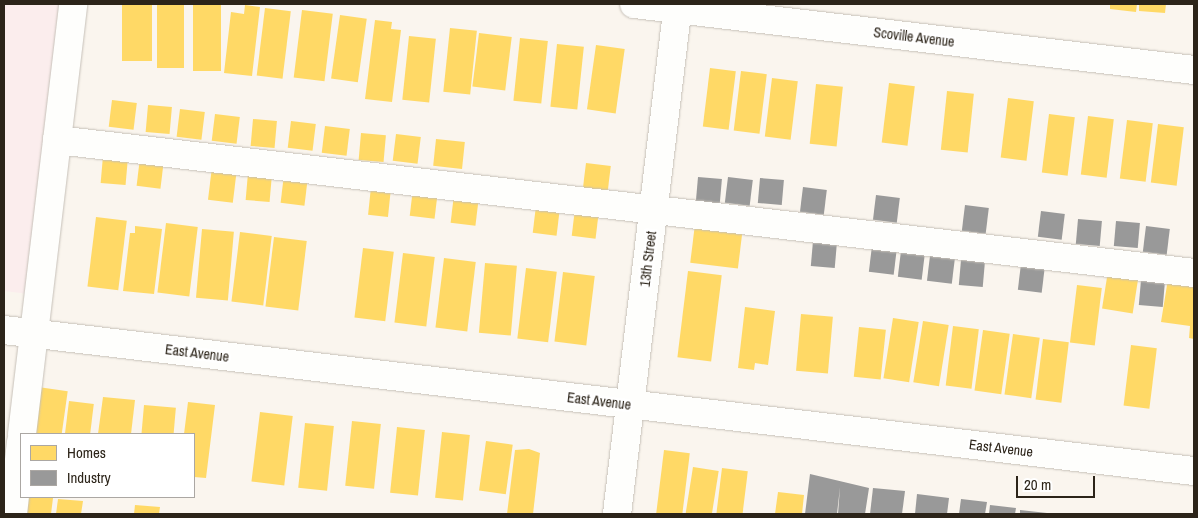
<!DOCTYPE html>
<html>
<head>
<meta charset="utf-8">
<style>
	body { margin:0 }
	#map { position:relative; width:1198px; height:518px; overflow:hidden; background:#faf5ee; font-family:"Archivo Narrow",sans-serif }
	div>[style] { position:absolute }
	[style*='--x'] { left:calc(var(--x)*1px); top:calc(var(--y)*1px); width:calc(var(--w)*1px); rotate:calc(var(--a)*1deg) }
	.industrial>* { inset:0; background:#fbeded }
	.homes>* { inset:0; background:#ffd966; transform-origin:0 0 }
	.industry>* { inset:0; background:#999; transform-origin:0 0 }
	.roads { filter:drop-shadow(0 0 1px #c6c0b8) drop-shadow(0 0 1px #c6c0b8) }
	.minor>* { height:28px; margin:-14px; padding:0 14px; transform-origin:14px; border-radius:14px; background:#fefefc }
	span { translate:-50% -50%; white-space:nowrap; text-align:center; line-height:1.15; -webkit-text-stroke:5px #fff; paint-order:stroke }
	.street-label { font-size:14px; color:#2c2419 }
	.frame { position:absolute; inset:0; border:5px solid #2c2419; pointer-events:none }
	.legend { position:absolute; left:20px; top:433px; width:175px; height:65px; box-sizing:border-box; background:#fff; border:1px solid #aba7a3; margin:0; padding:6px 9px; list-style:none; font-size:15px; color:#2c2419 }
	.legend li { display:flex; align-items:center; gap:10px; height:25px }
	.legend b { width:25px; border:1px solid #aba7a3 }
	.scale { position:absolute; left:1016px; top:476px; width:79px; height:22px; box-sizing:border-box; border:2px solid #2c2419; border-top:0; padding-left:6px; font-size:15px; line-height:18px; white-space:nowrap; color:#2c2419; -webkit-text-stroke:4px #fff; paint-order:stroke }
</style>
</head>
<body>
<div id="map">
	<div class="industrial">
		<div style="clip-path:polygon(4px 4px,64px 4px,29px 294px,4px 291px)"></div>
	</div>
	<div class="homes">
		<div style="left:122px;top:4px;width:30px;height:57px"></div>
		<div style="left:157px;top:4px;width:27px;height:64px"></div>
		<div style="left:193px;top:4px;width:28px;height:67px"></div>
		<div style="clip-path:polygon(1110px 4px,1137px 4px,1136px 12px,1110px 9px)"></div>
		<div style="clip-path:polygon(1139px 4px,1166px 4px,1165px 13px,1139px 11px)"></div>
		<div style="clip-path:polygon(245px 5px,260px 7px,252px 76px,224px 73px,231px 12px,244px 14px)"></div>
		<div style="left:265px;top:8px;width:26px;height:68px;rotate:7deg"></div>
		<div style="left:302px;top:10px;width:31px;height:68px;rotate:7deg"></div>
		<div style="left:340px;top:15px;width:27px;height:64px;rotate:8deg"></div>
		<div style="clip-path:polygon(375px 20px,392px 22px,391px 29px,401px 30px,392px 102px,365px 99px)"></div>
		<div style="left:450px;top:28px;width:27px;height:64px;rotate:6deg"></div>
		<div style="left:479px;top:33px;width:33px;height:54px;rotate:7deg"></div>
		<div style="left:409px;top:36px;width:27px;height:64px;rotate:6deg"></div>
		<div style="left:520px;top:38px;width:28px;height:63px;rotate:6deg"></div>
		<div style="left:557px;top:44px;width:27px;height:63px;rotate:6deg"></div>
		<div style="left:596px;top:45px;width:29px;height:65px;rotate:8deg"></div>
		<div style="left:710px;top:68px;width:26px;height:59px;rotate:7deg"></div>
		<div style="left:741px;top:71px;width:26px;height:60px;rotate:7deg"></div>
		<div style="left:772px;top:78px;width:26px;height:59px;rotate:7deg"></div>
		<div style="left:889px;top:83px;width:26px;height:60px;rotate:7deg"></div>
		<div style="left:816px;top:84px;width:27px;height:60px;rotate:6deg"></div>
		<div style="left:947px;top:91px;width:27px;height:59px;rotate:6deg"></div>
		<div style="left:1008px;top:98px;width:26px;height:60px;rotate:7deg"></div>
		<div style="left:112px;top:100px;width:25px;height:27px;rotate:7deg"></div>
		<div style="left:148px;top:105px;width:24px;height:27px;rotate:5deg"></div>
		<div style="left:180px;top:109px;width:25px;height:28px;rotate:7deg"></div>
		<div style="left:215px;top:114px;width:25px;height:27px;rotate:7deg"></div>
		<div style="left:1049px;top:114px;width:26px;height:59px;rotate:7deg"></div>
		<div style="left:1088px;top:116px;width:26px;height:59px;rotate:7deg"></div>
		<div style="left:253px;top:119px;width:24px;height:27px;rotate:5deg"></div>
		<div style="left:1127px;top:120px;width:26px;height:59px;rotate:7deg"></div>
		<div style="left:291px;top:121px;width:25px;height:27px;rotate:7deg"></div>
		<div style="left:1158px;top:124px;width:26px;height:59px;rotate:7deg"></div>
		<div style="left:325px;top:126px;width:25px;height:27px;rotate:7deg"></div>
		<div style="left:361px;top:133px;width:25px;height:27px;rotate:5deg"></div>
		<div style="left:396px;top:134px;width:25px;height:27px;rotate:7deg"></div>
		<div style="left:436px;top:139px;width:29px;height:27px;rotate:6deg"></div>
		<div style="left:103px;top:156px;width:25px;height:27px;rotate:5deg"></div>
		<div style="left:140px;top:158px;width:24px;height:28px;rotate:7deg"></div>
		<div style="left:586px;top:163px;width:25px;height:27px;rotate:7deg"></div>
		<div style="left:212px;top:167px;width:25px;height:33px;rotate:7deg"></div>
		<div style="left:248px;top:173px;width:24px;height:27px;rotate:5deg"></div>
		<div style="left:284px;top:175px;width:24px;height:28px;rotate:7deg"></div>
		<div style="left:371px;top:187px;width:20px;height:28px;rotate:6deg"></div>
		<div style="left:413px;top:189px;width:25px;height:27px;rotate:7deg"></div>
		<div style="left:454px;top:195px;width:25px;height:28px;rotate:7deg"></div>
		<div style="left:536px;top:206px;width:24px;height:27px;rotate:7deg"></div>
		<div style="left:575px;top:209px;width:24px;height:27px;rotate:7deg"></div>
		<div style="left:96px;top:217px;width:31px;height:70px;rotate:7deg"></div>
		<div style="left:166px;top:223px;width:32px;height:70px;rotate:7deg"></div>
		<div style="left:695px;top:224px;width:48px;height:39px;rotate:7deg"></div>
		<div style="clip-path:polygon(135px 226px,162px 229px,154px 294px,123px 291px,130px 233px,135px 233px)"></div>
		<div style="left:202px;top:229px;width:32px;height:69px;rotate:5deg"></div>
		<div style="left:240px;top:232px;width:32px;height:70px;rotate:7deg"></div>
		<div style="left:274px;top:237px;width:33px;height:70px;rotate:7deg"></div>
		<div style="left:363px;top:248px;width:31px;height:70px;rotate:7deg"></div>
		<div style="left:403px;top:253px;width:32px;height:70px;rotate:7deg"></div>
		<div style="left:444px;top:258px;width:32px;height:70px;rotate:7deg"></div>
		<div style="left:485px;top:263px;width:32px;height:70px;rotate:5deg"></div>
		<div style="left:526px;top:268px;width:31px;height:71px;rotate:7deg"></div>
		<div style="left:688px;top:271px;width:34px;height:87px;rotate:7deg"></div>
		<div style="left:1108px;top:271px;width:31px;height:38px;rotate:9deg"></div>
		<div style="left:563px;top:272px;width:32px;height:70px;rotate:7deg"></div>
		<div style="clip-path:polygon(1168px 279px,1194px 283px,1194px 339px,1189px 338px,1190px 326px,1161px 322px)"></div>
		<div style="left:1077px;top:285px;width:25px;height:58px;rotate:7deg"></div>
		<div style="clip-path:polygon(745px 307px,775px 311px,768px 365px,755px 363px,754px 370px,738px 368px)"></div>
		<div style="left:801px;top:314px;width:32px;height:57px;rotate:5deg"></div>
		<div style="left:893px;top:318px;width:26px;height:61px;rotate:9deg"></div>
		<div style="left:923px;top:321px;width:26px;height:62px;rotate:9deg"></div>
		<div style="left:953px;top:326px;width:26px;height:60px;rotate:7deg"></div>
		<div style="left:859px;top:327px;width:27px;height:50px;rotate:6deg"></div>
		<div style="left:983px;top:330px;width:27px;height:61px;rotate:8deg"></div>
		<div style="left:1013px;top:334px;width:27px;height:61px;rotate:8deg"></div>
		<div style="left:1043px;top:339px;width:26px;height:61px;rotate:7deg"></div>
		<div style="left:1131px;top:345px;width:26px;height:61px;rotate:7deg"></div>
		<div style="left:38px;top:387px;width:30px;height:47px;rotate:8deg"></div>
		<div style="clip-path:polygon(103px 397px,135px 400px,131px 434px,98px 434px)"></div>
		<div style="left:69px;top:401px;width:25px;height:33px;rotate:7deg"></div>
		<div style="clip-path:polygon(188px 402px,215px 405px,206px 478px,194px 477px,194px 434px,184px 434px)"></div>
		<div style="left:144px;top:405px;width:32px;height:29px;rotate:5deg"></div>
		<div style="left:260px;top:412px;width:33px;height:70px;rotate:7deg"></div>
		<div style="left:352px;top:421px;width:29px;height:65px;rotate:6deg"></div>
		<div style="left:305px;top:423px;width:29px;height:65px;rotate:6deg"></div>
		<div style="left:397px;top:427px;width:28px;height:66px;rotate:6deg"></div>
		<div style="left:442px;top:432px;width:28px;height:66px;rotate:6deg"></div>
		<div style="left:486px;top:441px;width:27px;height:50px;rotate:8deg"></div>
		<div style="clip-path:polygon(529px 449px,540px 453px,533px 514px,507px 514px,515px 450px)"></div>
		<div style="left:664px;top:450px;width:26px;height:64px;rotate:7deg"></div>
		<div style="left:693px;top:467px;width:26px;height:47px;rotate:9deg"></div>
		<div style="left:722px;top:468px;width:26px;height:46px;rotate:7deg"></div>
		<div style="clip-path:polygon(778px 492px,804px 495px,802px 514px,775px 514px)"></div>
		<div style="clip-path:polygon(28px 497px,53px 498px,51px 514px,26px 514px)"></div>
		<div style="clip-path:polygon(58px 499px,83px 501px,81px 514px,56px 514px)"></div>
		<div style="clip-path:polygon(135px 505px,160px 507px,159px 514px,134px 514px)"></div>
	</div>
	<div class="industry">
		<div style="left:698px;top:177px;width:24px;height:25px;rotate:5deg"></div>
		<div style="left:728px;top:177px;width:25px;height:26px;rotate:7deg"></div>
		<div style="left:760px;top:178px;width:24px;height:25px;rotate:5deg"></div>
		<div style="left:803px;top:187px;width:24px;height:25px;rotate:7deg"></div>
		<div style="left:876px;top:195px;width:24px;height:25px;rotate:7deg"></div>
		<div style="left:965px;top:205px;width:24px;height:26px;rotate:7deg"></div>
		<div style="left:1041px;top:211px;width:24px;height:26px;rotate:7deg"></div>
		<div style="left:1078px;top:219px;width:24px;height:25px;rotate:5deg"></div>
		<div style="left:1116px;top:221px;width:24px;height:25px;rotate:5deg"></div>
		<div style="left:1146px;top:226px;width:24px;height:26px;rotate:7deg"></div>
		<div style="left:813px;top:241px;width:24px;height:25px;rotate:5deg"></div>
		<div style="left:872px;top:246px;width:25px;height:26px;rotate:7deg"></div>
		<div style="left:901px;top:251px;width:24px;height:26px;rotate:7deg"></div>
		<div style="left:930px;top:256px;width:25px;height:25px;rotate:7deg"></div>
		<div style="left:961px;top:260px;width:24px;height:25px;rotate:5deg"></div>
		<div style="left:1021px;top:264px;width:24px;height:26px;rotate:7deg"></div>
		<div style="left:1141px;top:280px;width:24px;height:25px;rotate:5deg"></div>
		<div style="clip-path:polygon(810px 474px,869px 488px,865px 514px,838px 514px,840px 487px,837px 514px,805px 514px)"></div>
		<div style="clip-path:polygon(873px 488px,905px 491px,902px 514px,870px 514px)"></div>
		<div style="clip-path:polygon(917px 494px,949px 498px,947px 514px,915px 514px)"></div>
		<div style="clip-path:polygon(961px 499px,987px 502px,985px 514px,959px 514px)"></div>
		<div style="clip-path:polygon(990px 505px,1016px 508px,1015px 514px,989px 514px)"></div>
		<div style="clip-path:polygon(1020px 510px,1047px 513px,1047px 514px,1020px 514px)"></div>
	</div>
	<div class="roads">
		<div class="minor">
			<div style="--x:634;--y:4;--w:564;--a:6.72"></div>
			<div style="--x:57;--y:140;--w:1145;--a:6.67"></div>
			<div style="--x:4;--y:330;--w:1198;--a:6.76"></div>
			<div style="--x:22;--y:434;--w:433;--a:-83.2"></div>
			<div style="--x:13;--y:514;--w:72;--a:-83.7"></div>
			<div style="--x:617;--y:514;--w:514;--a:-83.18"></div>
		</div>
	</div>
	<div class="street-label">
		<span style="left:914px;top:37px;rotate:7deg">Scoville Avenue</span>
		<span style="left:648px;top:259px;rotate:-83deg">13th Street</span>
		<span style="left:197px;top:353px;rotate:7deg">East Avenue</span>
		<span style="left:599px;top:401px;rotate:7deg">East Avenue</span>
		<span style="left:1001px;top:448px;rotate:7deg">East Avenue</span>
	</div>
	<div class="frame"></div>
	<ul class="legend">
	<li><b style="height:14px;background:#ffd966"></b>Homes</li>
	<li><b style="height:14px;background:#999"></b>Industry</li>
	</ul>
	<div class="scale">20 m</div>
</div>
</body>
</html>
